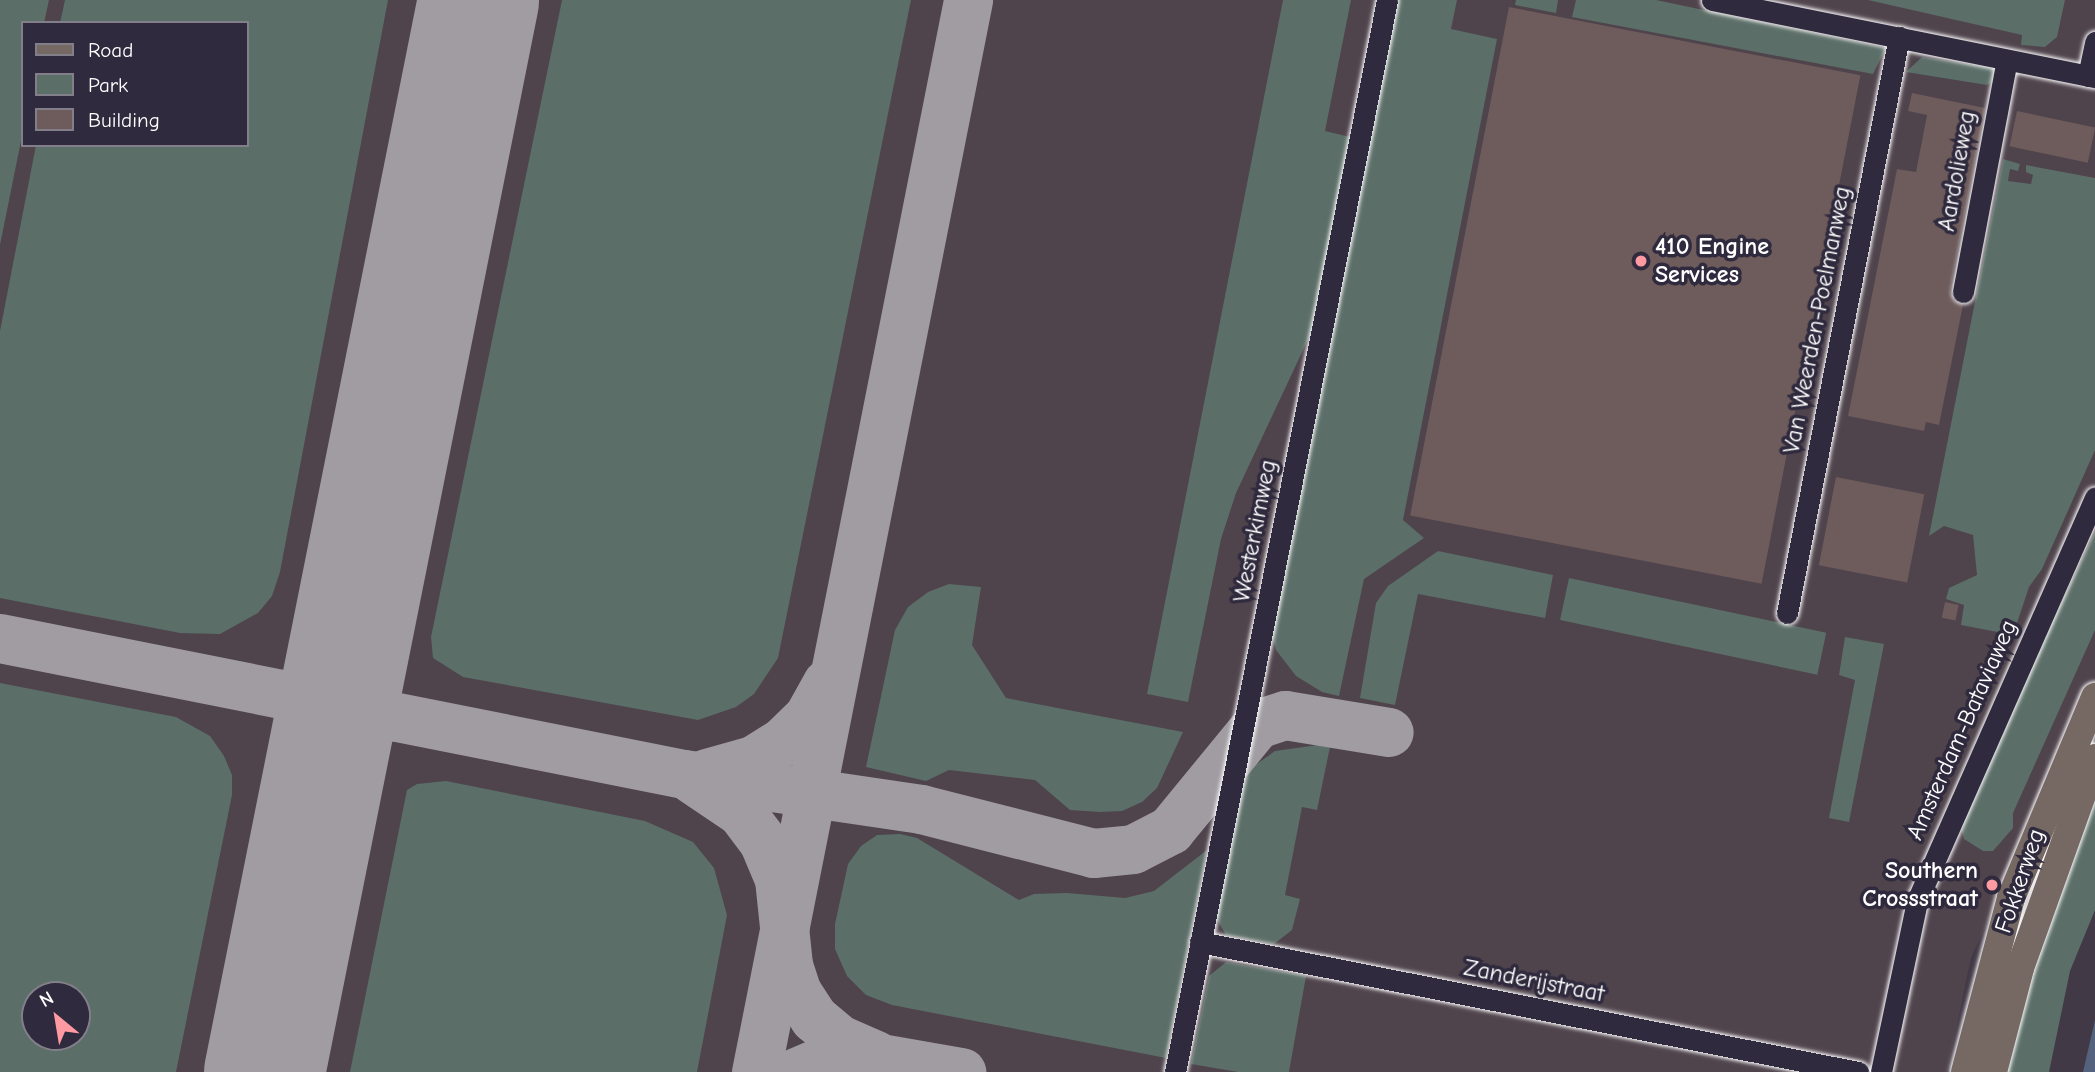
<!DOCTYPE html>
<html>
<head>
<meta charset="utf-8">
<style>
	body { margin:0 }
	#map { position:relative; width:2095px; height:1072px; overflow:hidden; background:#423946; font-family:"Comic Neue",sans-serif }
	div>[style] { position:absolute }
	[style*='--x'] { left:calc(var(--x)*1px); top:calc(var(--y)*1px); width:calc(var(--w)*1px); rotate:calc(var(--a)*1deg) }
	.built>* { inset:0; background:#4f434c }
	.green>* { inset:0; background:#5b6e67; transform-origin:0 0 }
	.water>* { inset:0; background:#55627e }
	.taxiway>* { height:49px; margin:-24.5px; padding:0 24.5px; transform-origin:24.5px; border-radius:24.5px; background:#a09ca2 }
	.runway>* { height:121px; margin:-60.5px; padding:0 60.5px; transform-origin:60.5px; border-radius:60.5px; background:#a09ca2 }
	.building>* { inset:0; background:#6e5b5b; transform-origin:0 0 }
	.roads { filter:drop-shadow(0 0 2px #fff) drop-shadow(0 0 2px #fff) }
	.minor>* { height:21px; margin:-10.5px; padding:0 10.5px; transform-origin:10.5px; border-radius:10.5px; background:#2f2a3d }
	.major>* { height:28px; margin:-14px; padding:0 14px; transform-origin:14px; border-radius:14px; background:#766964 }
	.dots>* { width:19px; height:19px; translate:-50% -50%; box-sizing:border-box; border:4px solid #2f2a3d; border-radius:50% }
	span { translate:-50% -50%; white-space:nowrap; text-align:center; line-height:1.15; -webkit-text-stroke:7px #2f2a3d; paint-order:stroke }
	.street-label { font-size:24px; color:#fff }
	.poi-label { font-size:24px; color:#fff; font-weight:700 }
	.left { translate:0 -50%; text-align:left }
	.right { translate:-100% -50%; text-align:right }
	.legend { position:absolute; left:21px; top:21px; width:228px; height:126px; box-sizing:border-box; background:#2f2a3d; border:2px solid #827f8b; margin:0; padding:9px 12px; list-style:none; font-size:21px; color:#fff }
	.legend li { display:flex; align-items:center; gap:14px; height:35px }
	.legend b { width:35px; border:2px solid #827f8b }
	.north { position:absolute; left:21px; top:981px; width:70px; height:70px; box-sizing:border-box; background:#2f2a3d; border:2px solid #827f8b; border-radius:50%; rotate:330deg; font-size:19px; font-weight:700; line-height:28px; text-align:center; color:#fff }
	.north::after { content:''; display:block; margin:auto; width:24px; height:32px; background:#ff9aa2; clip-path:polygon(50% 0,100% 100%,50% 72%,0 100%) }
</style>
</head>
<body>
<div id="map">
	<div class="built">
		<div style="clip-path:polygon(evenodd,0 0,2095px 0,2095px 687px,1971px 958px,1947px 1072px,0 1072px,0 0,23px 23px,247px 23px,247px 145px,23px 145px,23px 23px,0 0,35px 995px,77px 995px,77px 1037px,35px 1037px,35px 995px)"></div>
	</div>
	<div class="green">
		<div style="clip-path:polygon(0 0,49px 0,44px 23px,23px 23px,23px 131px,0 245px)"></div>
		<div style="clip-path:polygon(65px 0,388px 0,280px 572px,272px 596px,258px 613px,220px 634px,180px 633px,0 598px,0 331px,36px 145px,247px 145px,247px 23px,60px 23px)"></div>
		<div style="clip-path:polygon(562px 0,911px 0,778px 658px,754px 694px,736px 707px,698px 720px,463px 677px,433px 658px,431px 637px)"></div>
		<div style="clip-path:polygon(1283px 0,1351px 0,1325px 131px,1350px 137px,1312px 331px,1236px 493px,1221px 539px,1188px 702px,1147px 694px)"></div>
		<div style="clip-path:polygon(1398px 0,1457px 0,1451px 29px,1497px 39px,1403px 520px,1424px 538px,1364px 579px,1339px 696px,1322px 692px,1296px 676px,1276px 650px,1272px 634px)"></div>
		<div style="clip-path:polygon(1516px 0,1558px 0,1556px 13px,1515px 5px)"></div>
		<div style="clip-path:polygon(1576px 0,1656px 0,1886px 48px,1873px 74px,1572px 17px)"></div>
		<div style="clip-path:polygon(1868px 0,2065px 0,2057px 37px,2045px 47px,2021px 45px,2022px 35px)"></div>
		<div style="clip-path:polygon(1922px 57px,1993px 68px,1996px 80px,1987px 85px,1906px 72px)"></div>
		<div style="clip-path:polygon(2003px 159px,2020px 164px,2018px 171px,2010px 169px,2008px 181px,2031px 184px,2033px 175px,2026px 172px,2026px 165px,2095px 178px,2095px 450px,2042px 569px,2029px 587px,2013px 635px,1961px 625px,1964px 605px,1946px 599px,1949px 588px,1977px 575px,1973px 535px,1944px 526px,1929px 536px)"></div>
		<div style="clip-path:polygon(2095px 532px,2095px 630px,2013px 813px,2013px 828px,1993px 851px,1983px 851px,1964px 839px,1959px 820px)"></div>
		<div style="clip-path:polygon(1438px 551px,1553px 575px,1545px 618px,1418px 594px,1395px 705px,1360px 698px,1376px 603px,1388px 586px)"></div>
		<div style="left:1569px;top:578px;width:263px;height:43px;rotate:12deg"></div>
		<div style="clip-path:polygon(949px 584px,981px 587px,972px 645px,1006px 698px,1183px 732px,1157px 788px,1142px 802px,1122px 811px,1100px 812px,1070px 810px,1035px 780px,949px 770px,926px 781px,866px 767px,895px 630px,908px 607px,928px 592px)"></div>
		<div style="clip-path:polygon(1845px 637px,1884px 644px,1849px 822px,1829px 818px,1855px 680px,1839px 675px)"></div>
		<div style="clip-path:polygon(evenodd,0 683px,176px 717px,210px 736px,224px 756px,232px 775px,232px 795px,176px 1072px,0 1072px,0 683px,35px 995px,77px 995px,77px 1037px,35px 1037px,35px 995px)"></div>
		<div style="clip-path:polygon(1318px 745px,1330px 747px,1317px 810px,1302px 807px,1285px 895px,1300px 899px,1292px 930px,1274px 944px,1226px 935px,1215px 916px,1241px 781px,1251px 768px,1275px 751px)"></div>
		<div style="clip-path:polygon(446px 781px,645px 821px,693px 842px,714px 868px,727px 915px,697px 1072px,350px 1072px,407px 790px,417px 784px)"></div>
		<div style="clip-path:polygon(2095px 801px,2095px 910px,2070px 971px,2049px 1072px,2005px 1072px,2043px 939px)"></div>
		<div style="clip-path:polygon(900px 834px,917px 838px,1019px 900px,1034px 894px,1067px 893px,1125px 898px,1154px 891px,1207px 850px,1166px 1058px,892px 1005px,866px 995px,847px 976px,835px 949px,835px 924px,848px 864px,861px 846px,877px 835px)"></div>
		<div style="clip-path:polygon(1226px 962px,1306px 976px,1289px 1072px,1238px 1072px,1191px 1064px,1209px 976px)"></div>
	</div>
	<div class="water">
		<div style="clip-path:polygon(2095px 1020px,2095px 1072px,2083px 1072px)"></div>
	</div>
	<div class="taxiway">
		<div style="--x:356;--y:612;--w:61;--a:97.6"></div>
		<div style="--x:348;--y:672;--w:31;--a:65"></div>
		<div style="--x:361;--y:700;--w:32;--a:32"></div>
		<div style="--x:0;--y:638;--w:697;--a:11.25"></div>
		<div style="--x:684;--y:774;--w:240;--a:8.4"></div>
		<div style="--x:921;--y:809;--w:178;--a:14.3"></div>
		<div style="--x:1093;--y:853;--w:40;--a:-5.7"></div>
		<div style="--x:1133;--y:849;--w:42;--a:-27.2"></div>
		<div style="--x:1170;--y:830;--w:137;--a:-50.6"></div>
		<div style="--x:1257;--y:724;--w:29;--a:-18"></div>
		<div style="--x:1285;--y:715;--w:105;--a:9.3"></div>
		<div style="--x:286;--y:696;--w:35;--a:35"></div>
		<div style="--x:315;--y:716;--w:29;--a:70"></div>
		<div style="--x:325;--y:743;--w:23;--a:90"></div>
		<div style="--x:706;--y:773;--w:49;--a:-15.5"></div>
		<div style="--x:753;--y:760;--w:36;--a:-32"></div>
		<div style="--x:783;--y:741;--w:35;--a:-44"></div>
		<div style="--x:808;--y:717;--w:39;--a:-61"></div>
		<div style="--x:692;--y:779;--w:59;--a:34"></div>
		<div style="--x:741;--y:812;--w:36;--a:53"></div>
		<div style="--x:763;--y:841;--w:41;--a:67.2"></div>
		<div style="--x:779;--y:879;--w:86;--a:84"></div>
		<div style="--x:788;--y:965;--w:28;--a:72"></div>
		<div style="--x:797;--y:992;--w:31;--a:57"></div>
		<div style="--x:814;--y:1018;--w:33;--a:40"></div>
		<div style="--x:839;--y:1039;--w:40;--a:23.4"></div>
		<div style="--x:756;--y:1072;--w:1093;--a:-78.81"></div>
		<div style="--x:796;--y:1072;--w:38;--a:-23"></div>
		<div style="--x:831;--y:1057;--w:26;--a:-7"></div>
		<div style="--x:857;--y:1054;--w:106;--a:9.8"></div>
	</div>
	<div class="runway">
		<div style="--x:264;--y:1072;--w:1093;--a:-78.71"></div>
	</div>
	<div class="building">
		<div style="left:1509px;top:7px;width:358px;height:518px;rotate:11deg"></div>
		<div style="clip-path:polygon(1912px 93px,1985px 108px,1950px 290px,1954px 301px,1963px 305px,1939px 425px,1926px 422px,1924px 431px,1848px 416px,1897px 169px,1916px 172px,1927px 115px,1908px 111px)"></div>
		<div style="left:2017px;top:111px;width:80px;height:36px;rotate:12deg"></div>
		<div style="left:1836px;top:477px;width:90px;height:90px;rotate:11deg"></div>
		<div style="left:1945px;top:602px;width:14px;height:16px;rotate:12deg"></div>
	</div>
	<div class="roads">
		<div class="minor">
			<div style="--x:1712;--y:0;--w:391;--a:11.4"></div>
			<div style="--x:2088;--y:76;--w:35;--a:-78"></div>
			<div style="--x:1963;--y:292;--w:236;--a:-79.3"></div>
			<div style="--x:1787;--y:613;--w:587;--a:-79"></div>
			<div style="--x:1200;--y:942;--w:671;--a:11.18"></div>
			<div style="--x:1175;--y:1072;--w:1093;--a:-78.81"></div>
			<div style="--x:1881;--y:1072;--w:175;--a:-78.1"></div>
			<div style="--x:1917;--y:901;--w:441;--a:-66.2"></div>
		</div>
		<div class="major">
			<div style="--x:1965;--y:1072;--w:180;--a:-75.2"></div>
			<div style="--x:2011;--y:898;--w:218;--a:-67.3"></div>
			<div style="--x:1993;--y:1072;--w:107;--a:-75.4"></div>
			<div style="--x:2020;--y:968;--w:223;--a:-70.3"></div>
		</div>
	</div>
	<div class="dots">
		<div style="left:1641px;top:261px;background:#ff9aa2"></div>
		<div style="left:1992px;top:885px;background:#ff9aa2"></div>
	</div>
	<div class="street-label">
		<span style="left:1957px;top:171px;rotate:-80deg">Aardolieweg</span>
		<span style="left:1817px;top:320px;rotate:-79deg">Van Weerden-Poelmanweg</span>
		<span style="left:1255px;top:531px;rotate:-79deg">Westerkimweg</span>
		<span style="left:1962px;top:730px;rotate:-66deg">Amsterdam-Bataviaweg</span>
		<span style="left:2020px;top:881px;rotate:-71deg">Fokkerweg</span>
		<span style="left:1534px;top:981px;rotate:11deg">Zanderijstraat</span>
	</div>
	<div class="poi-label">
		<span class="left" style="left:1655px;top:261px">410 Engine<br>Services</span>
		<span class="right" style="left:1978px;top:885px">Southern<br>Crossstraat</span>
	</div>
	<ul class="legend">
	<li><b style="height:9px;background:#766964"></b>Road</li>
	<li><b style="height:19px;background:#5b6e67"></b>Park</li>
	<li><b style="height:19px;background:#6e5b5b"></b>Building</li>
	</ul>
	<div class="north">N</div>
</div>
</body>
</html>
